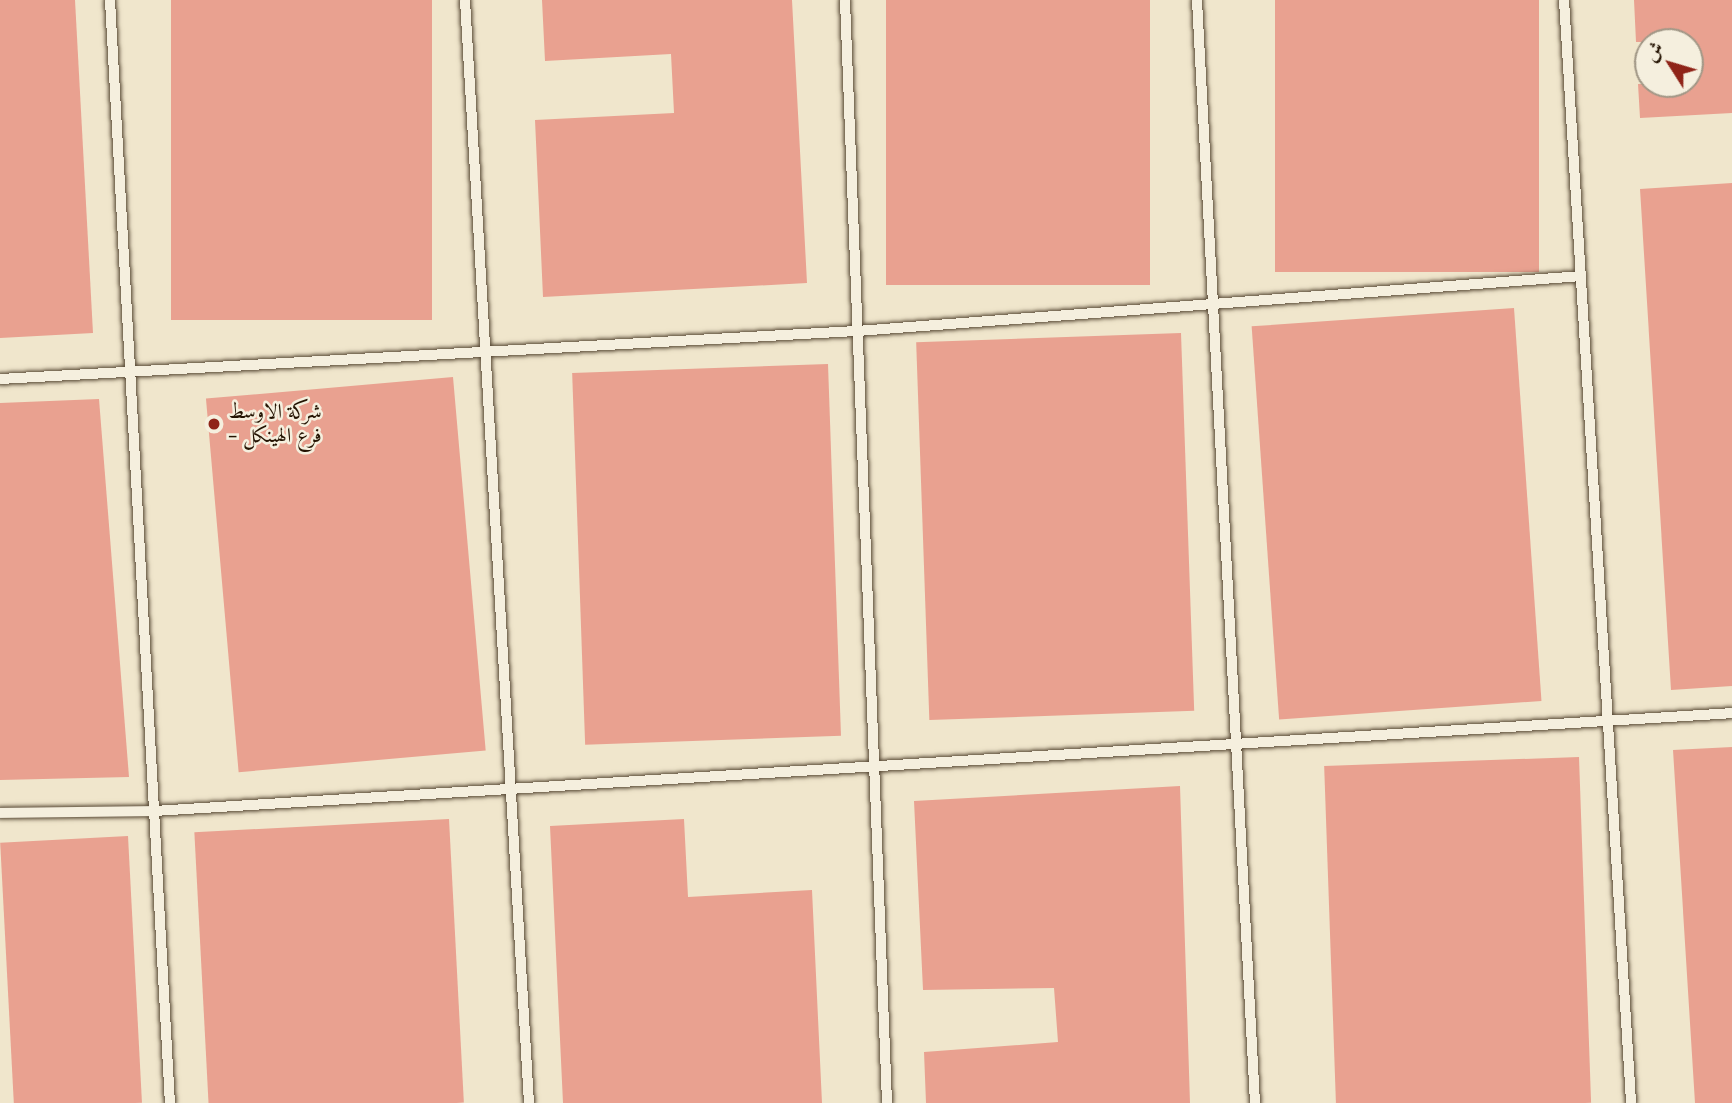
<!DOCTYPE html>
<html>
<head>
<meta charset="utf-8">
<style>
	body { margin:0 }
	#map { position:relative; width:1732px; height:1103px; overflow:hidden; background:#f0e6cc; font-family:Cardo,Amiri,serif }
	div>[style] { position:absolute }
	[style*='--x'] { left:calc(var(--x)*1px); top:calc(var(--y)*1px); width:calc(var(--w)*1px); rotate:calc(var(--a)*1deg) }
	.building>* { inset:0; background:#e9a190; transform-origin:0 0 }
	.roads { filter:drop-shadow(0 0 2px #574834) drop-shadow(0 0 2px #574834) }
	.lane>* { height:10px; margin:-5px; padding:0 5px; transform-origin:5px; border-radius:5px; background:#f5efde }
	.dots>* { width:19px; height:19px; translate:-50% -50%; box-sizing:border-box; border:4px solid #f5efde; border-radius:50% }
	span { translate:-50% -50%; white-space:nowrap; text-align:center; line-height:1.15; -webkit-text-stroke:5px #f5efde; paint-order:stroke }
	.poi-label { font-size:21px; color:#241302 }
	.left { translate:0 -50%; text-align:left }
	.north { position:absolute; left:1634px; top:28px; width:70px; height:70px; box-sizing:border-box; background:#f5efde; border:2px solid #a19786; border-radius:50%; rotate:307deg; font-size:19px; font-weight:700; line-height:28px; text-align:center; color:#241302 }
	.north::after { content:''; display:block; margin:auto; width:24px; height:32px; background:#8f2418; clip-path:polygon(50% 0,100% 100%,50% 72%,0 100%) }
</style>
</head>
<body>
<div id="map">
	<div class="building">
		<div style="clip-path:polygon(0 0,75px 0,93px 333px,0 338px)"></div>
		<div style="left:171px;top:0;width:261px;height:320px"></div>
		<div style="clip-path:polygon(542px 0,792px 0,807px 283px,543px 297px,535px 120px,674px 113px,671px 54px,545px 61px)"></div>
		<div style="left:886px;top:0;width:264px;height:285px"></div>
		<div style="left:1275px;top:0;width:264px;height:272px"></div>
		<div style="clip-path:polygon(1634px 0,1732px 0,1732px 113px,1640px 118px,1638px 84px,1690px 84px,1690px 42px,1636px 42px)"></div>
		<div style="clip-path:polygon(1732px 183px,1732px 686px,1671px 690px,1640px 189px)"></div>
		<div style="left:1514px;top:308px;width:394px;height:263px;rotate:86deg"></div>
		<div style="left:1181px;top:333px;width:378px;height:265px;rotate:88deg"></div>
		<div style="left:828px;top:364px;width:372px;height:256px;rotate:88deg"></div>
		<div style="left:453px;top:377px;width:375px;height:248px;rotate:85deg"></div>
		<div style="clip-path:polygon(99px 399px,129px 777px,0 780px,0 403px)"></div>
		<div style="clip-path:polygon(1732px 747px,1732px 1103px,1695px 1103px,1673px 750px)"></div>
		<div style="left:1579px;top:757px;width:346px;height:255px;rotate:88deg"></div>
		<div style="clip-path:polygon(1180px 786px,1190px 1103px,926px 1103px,924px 1052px,1058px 1042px,1054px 988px,923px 990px,914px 801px)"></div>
		<div style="left:449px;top:819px;width:284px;height:255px;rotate:87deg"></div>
		<div style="clip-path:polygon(684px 819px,688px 897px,812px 890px,822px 1103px,563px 1103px,550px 826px)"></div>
		<div style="left:128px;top:836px;width:267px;height:128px;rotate:87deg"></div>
	</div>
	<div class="roads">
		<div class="lane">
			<div style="--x:110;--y:0;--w:1105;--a:86.89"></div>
			<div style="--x:465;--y:0;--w:1105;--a:86.68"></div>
			<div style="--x:845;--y:0;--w:1104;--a:87.82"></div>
			<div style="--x:1197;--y:0;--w:1105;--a:86.99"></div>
			<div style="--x:1564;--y:0;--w:1105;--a:86.52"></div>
			<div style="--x:0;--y:379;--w:858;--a:-3.21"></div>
			<div style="--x:857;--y:331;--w:726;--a:-4.34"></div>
			<div style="--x:0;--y:813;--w:154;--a:-0.7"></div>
			<div style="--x:154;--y:811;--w:1581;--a:-3.55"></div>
		</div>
	</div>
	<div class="dots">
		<div style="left:214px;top:424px;background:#8f2418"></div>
	</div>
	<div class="poi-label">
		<span class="left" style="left:228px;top:424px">شركة الاوسط<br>- فرع الهينكل</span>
	</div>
	<div class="north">ش</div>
</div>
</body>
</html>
